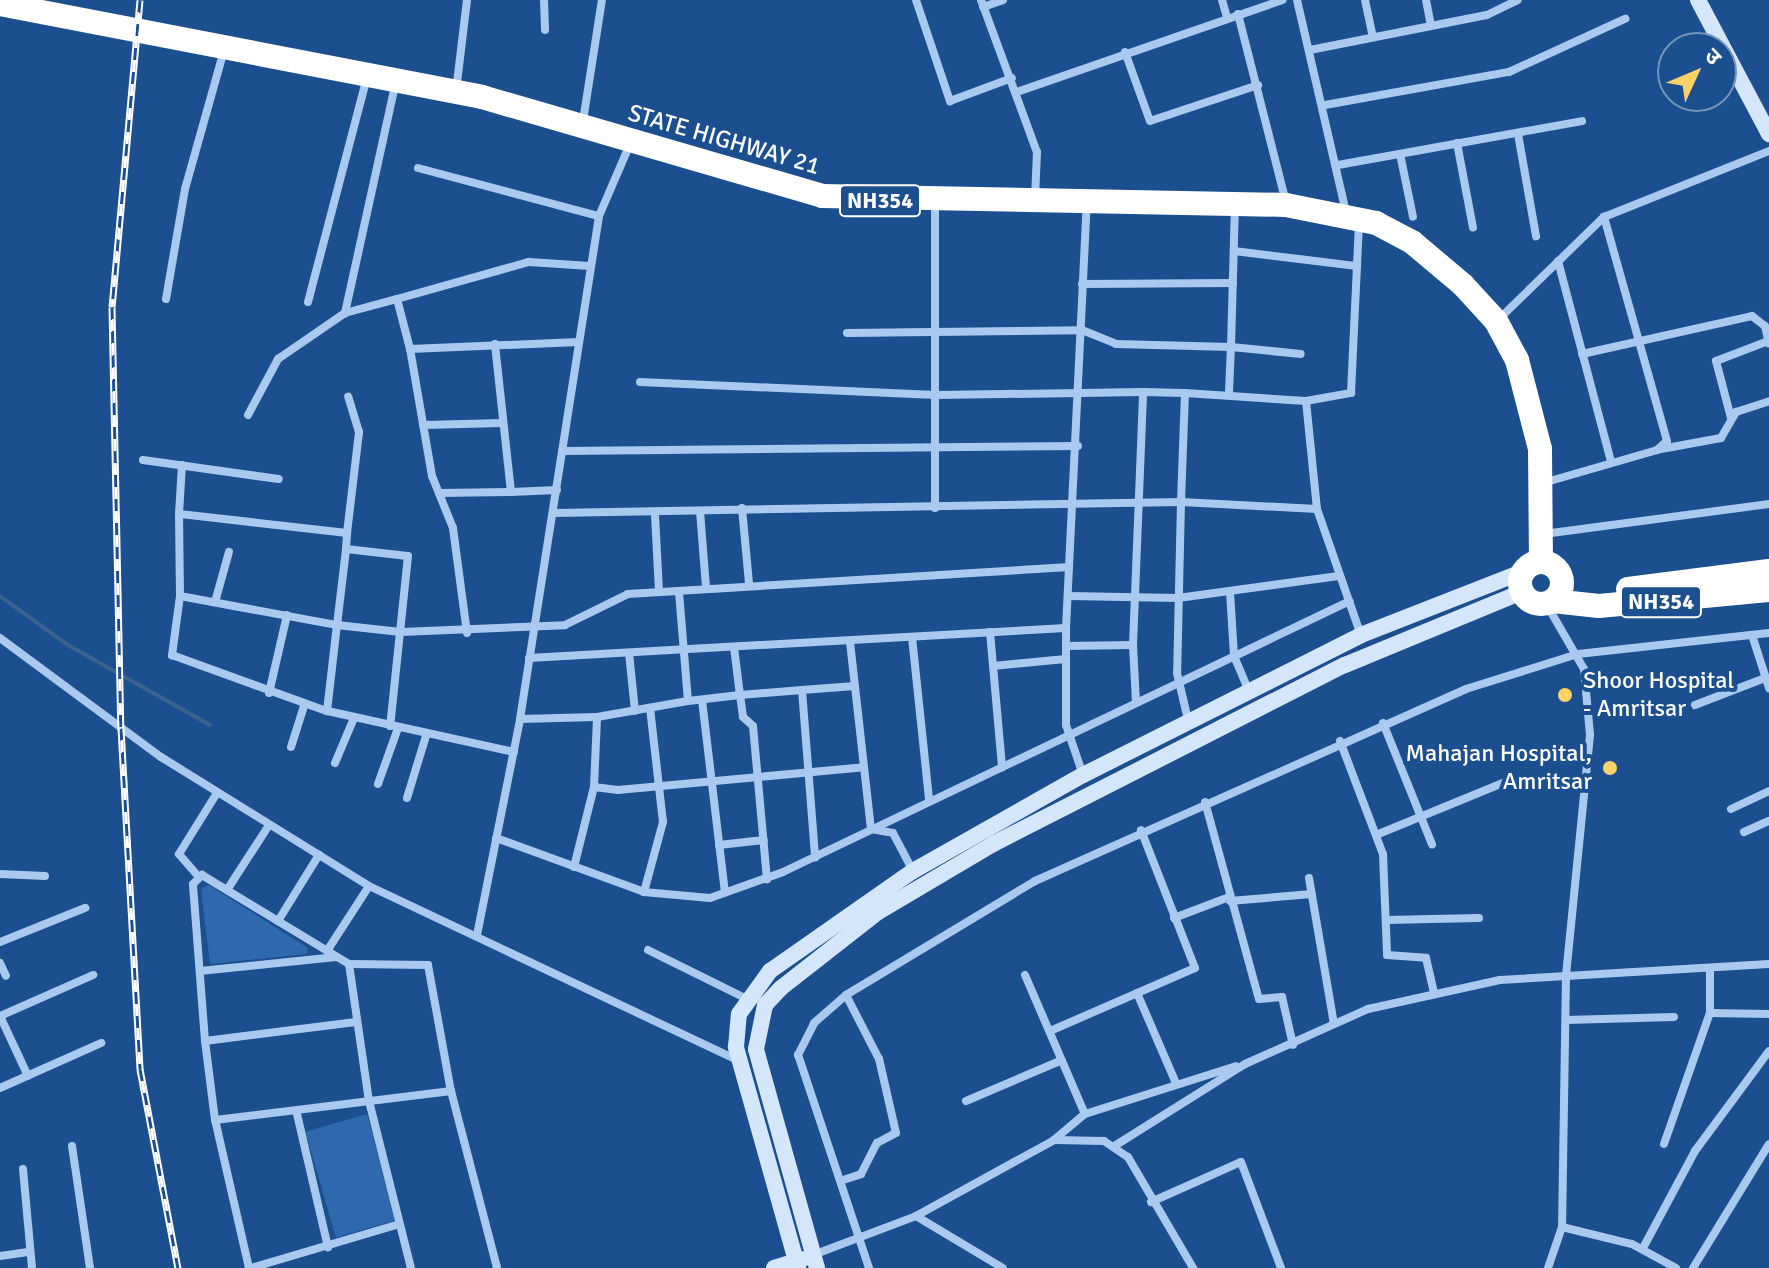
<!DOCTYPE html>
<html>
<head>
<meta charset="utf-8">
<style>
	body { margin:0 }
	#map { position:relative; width:1769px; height:1268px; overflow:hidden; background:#1b4f8f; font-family:Signika,"Noto Sans Devanagari",sans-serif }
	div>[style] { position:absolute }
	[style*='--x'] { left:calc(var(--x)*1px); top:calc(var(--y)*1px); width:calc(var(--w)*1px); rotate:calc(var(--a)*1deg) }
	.green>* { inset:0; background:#2e69ad; transform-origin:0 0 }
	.stream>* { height:4px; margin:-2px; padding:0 2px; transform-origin:2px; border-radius:2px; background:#3c6290 }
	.street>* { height:8px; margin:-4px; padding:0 4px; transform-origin:4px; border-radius:4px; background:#a9c9ee }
	.secondary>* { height:16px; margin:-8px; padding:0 8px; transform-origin:8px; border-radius:8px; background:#d6e6fa }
	.highway>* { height:24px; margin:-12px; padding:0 12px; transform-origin:12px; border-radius:12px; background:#fff }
	.highway>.ring { margin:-12px; padding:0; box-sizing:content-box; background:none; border:24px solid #fff; border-radius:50% }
	.rail>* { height:7px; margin-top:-3.5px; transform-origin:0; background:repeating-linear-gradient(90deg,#1b4f8f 0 12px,#fff 0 24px); box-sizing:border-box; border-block:2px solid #fff }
	.dots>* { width:22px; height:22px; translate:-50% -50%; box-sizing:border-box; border:4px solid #1b4f8f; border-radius:50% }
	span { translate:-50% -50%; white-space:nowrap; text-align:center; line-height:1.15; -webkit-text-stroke:8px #1b4f8f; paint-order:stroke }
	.shield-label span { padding:2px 6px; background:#1b4f8f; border:2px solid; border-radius:6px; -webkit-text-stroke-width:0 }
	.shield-label { font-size:22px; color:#fff; font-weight:700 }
	.street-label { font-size:24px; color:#fff }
	.poi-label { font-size:24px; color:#fff }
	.left { translate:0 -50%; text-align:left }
	.right { translate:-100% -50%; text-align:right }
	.north { position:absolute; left:1657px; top:32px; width:80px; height:80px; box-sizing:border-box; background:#1b4f8f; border:2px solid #7695bc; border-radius:50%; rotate:46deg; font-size:22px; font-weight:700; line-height:32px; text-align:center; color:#fff }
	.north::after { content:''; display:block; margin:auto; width:28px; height:36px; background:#ffd166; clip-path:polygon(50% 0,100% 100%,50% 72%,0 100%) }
</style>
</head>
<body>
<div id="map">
	<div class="green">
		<div style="clip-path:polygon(209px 885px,308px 948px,307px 954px,210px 964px,201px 889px)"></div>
		<div style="left:367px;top:1114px;width:110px;height:64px;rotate:74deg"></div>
	</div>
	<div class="stream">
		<div style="--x:0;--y:596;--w:84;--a:35.8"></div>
		<div style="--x:68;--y:645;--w:163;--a:29.4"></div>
	</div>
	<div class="street">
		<div style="--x:544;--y:0;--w:30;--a:88"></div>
		<div style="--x:916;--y:0;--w:107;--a:71.4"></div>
		<div style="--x:950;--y:101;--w:66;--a:-20.4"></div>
		<div style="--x:981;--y:0;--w:162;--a:69.8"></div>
		<div style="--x:1037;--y:152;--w:45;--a:92.5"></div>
		<div style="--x:1222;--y:0;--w:18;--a:74"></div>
		<div style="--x:1297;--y:0;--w:219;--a:77"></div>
		<div style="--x:1365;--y:0;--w:38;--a:78"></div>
		<div style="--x:1426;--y:0;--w:26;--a:79"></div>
		<div style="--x:983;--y:7;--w:21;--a:-19"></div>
		<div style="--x:1238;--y:14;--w:195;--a:75.7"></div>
		<div style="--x:1310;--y:50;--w:180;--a:-11.2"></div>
		<div style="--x:1487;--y:15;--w:34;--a:-26"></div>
		<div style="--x:1125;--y:52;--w:73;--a:70.1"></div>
		<div style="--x:1150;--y:121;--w:114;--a:-18.4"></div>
		<div style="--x:396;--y:81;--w:238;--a:102.4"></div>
		<div style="--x:345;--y:313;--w:54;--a:-15.1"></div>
		<div style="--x:397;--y:299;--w:52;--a:75.4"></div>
		<div style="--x:456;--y:91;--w:92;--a:-83.1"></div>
		<div style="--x:1017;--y:92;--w:281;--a:-19.1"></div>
		<div style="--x:1325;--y:105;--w:187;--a:-10.2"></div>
		<div style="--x:1509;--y:72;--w:128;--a:-24.6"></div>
		<div style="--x:583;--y:121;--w:122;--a:-81.1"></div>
		<div style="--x:1518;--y:134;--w:104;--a:80"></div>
		<div style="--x:1457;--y:143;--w:86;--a:79.3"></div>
		<div style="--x:1400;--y:154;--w:64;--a:78.3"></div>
		<div style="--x:1338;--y:165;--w:248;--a:-10.2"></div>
		<div style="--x:418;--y:168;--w:187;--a:14.9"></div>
		<div style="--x:1234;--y:251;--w:124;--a:7"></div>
		<div style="--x:1558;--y:261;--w:208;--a:75.2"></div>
		<div style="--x:1082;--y:284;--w:151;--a:-0.4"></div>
		<div style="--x:166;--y:299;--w:112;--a:-80.2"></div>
		<div style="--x:185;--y:189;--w:144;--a:-74.3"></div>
		<div style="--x:397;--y:299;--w:137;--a:-15.7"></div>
		<div style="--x:529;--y:262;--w:61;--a:3.8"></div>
		<div style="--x:308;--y:302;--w:233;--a:-75.3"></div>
		<div style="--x:1500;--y:318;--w:145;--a:-44.2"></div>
		<div style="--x:1604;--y:217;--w:178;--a:-21.8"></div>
		<div style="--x:847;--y:333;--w:235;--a:-0.7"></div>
		<div style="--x:1082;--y:330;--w:37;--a:22"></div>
		<div style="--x:1116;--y:344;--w:115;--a:1.5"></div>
		<div style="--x:1231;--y:347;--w:139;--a:-88.4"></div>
		<div style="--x:1582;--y:354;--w:174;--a:-12.6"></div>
		<div style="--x:1752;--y:316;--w:16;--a:38"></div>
		<div style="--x:1765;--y:326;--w:18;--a:77"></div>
		<div style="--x:640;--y:382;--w:296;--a:2.5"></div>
		<div style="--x:936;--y:395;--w:207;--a:-0.8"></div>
		<div style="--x:1229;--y:392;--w:45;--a:-87.5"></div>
		<div style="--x:1231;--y:347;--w:70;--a:5.7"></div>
		<div style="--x:1306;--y:401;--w:109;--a:84.2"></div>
		<div style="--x:1317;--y:509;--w:133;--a:70.8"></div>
		<div style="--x:248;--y:415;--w:64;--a:-61.8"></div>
		<div style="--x:278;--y:359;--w:81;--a:-34.5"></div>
		<div style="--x:1731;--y:418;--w:59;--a:-104.7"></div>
		<div style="--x:1716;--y:361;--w:56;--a:-21"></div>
		<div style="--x:423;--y:425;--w:80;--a:-1.4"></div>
		<div style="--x:1661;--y:449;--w:61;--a:-10.4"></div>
		<div style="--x:1721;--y:438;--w:30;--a:-60"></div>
		<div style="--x:1736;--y:412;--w:35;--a:-18"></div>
		<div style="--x:562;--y:451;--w:516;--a:-0.56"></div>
		<div style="--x:143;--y:460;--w:137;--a:8"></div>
		<div style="--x:1543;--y:483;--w:119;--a:-16.1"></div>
		<div style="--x:1657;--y:450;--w:13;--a:-42"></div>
		<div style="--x:1667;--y:441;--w:233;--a:-105.7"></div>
		<div style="--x:511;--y:492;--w:46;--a:-2.5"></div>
		<div style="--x:439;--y:493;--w:72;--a:-0.8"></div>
		<div style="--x:511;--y:492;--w:149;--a:-96.2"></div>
		<div style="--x:742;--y:508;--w:76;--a:84.7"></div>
		<div style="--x:935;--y:508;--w:305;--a:-90"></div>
		<div style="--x:1317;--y:509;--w:136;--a:-177.1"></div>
		<div style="--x:1181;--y:502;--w:109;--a:-87.9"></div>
		<div style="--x:1185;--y:393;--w:121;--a:3.8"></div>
		<div style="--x:1306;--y:401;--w:46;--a:-10.1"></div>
		<div style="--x:1351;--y:393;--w:171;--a:-87.3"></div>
		<div style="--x:700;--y:511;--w:77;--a:85.5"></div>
		<div style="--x:554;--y:513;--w:627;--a:-1.01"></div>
		<div style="--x:1181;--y:502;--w:171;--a:91.3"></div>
		<div style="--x:1177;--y:673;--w:48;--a:76.8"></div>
		<div style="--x:179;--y:514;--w:49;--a:-86.5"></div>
		<div style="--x:655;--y:515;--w:77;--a:87"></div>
		<div style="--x:347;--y:533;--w:102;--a:-83.2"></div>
		<div style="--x:359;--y:432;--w:37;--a:-107"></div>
		<div style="--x:1544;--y:534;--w:227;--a:-7.6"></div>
		<div style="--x:346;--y:549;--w:62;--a:6.4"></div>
		<div style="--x:408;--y:556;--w:171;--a:96"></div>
		<div style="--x:679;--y:592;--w:109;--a:85.3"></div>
		<div style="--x:688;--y:701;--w:52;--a:-6.6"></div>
		<div style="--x:740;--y:695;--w:22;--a:82"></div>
		<div style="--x:743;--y:717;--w:13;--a:42"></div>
		<div style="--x:753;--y:726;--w:154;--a:84.8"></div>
		<div style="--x:1230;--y:592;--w:64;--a:86.4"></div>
		<div style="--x:1234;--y:656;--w:38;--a:67"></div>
		<div style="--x:180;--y:596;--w:60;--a:97.7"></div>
		<div style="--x:172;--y:655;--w:165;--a:19.9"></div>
		<div style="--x:1068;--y:596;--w:110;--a:1"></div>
		<div style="--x:1178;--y:598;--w:162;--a:-7.8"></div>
		<div style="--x:215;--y:602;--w:52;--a:-74.4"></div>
		<div style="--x:1548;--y:607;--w:72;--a:59.9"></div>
		<div style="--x:1584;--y:669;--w:66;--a:84.8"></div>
		<div style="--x:1590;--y:735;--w:242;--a:95.7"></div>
		<div style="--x:1566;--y:976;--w:251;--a:90.9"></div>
		<div style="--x:1562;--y:1227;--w:43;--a:108.9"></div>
		<div style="--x:1066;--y:628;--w:424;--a:-87.2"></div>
		<div style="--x:990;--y:632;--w:136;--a:84.9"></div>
		<div style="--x:467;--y:633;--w:106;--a:-97.6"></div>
		<div style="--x:453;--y:528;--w:56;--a:-112"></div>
		<div style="--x:432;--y:476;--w:129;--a:-99.8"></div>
		<div style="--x:410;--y:349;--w:169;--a:-2.4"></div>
		<div style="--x:1752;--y:635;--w:56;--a:72.2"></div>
		<div style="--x:912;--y:637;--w:164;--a:84"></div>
		<div style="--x:0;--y:638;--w:200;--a:36.5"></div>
		<div style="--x:161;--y:757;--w:245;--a:31.8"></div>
		<div style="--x:369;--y:886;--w:410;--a:25.3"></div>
		<div style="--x:850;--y:642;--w:188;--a:83.6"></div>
		<div style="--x:871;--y:829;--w:22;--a:10"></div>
		<div style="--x:893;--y:833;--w:43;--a:62.2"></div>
		<div style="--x:1133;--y:645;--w:58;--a:87"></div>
		<div style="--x:1066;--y:646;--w:67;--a:-0.9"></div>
		<div style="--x:1133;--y:645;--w:253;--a:-87.7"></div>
		<div style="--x:1143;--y:392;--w:42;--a:1.4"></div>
		<div style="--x:734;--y:647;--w:48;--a:82.9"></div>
		<div style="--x:740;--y:695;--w:62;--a:-4.6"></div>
		<div style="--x:802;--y:690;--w:168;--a:85.5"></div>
		<div style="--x:629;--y:653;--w:58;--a:84.1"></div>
		<div style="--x:529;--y:658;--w:538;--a:-3.2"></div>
		<div style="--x:1066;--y:628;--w:97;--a:90"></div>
		<div style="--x:1066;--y:725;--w:53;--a:71.2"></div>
		<div style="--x:993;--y:666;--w:73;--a:-5.5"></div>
		<div style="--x:802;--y:690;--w:53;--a:-4.3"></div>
		<div style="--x:269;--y:693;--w:80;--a:-77"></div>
		<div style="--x:702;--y:700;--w:194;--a:83.2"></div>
		<div style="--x:1695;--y:705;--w:75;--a:-21.1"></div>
		<div style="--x:520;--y:719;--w:77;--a:-1.5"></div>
		<div style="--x:597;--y:717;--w:92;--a:-10"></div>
		<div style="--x:1383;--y:723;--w:131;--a:68"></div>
		<div style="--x:1340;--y:741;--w:121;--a:69.2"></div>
		<div style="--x:1383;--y:854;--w:101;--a:87.7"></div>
		<div style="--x:1387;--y:955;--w:39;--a:4"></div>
		<div style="--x:1426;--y:958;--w:35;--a:77"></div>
		<div style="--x:291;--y:747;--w:43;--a:-72.4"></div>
		<div style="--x:514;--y:752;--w:191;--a:-167.6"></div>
		<div style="--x:327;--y:711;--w:87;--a:-83.4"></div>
		<div style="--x:337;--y:625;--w:77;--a:-83.2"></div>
		<div style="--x:346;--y:549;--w:16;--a:-86"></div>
		<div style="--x:347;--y:533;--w:169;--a:-173.5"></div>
		<div style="--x:179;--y:514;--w:82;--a:89.3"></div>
		<div style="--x:180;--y:596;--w:160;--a:10.5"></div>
		<div style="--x:337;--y:625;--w:64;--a:6.2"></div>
		<div style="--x:401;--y:632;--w:164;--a:-2.4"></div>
		<div style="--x:565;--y:625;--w:70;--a:-26.2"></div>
		<div style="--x:628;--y:594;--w:442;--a:-3.5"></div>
		<div style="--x:335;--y:763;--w:49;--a:-67.1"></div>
		<div style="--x:378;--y:784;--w:59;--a:-70.3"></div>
		<div style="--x:594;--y:787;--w:24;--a:7"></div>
		<div style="--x:618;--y:790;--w:247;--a:-5.3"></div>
		<div style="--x:407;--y:798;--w:65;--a:-73"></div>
		<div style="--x:1205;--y:802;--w:204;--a:74.7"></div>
		<div style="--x:1259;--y:999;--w:23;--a:-5"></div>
		<div style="--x:1282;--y:997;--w:49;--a:77.1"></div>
		<div style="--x:1731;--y:809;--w:42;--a:-25.3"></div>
		<div style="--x:1744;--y:832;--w:27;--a:-24"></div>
		<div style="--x:1376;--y:835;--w:139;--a:-22.3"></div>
		<div style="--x:496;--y:838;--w:158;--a:20"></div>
		<div style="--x:644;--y:892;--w:66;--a:5.2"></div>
		<div style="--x:710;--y:898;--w:77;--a:-19.6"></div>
		<div style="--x:783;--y:872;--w:628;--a:-25.55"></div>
		<div style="--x:719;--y:845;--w:45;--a:-6.3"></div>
		<div style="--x:574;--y:867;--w:82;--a:-76"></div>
		<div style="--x:594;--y:787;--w:70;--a:-87.5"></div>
		<div style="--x:0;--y:874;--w:45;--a:2.5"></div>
		<div style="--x:198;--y:876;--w:29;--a:-131"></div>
		<div style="--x:179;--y:854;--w:72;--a:-58.1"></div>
		<div style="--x:1309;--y:878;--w:148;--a:80.3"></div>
		<div style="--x:227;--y:890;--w:77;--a:-57.1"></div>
		<div style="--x:644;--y:892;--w:73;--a:-74.8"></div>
		<div style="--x:663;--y:822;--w:115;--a:-96.5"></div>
		<div style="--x:1230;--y:901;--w:82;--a:-4.9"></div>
		<div style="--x:1174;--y:918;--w:59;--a:-20.9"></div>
		<div style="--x:1386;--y:920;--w:93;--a:-1.2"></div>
		<div style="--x:278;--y:921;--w:78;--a:-58.2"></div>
		<div style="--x:477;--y:935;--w:220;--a:-78.7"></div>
		<div style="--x:520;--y:719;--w:509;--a:-81.07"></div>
		<div style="--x:599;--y:216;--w:78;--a:-66.7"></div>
		<div style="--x:0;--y:942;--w:92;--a:-21.8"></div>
		<div style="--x:648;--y:950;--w:110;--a:26.3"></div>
		<div style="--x:327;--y:951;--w:77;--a:-57.1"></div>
		<div style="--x:0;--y:963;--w:14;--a:65"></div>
		<div style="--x:349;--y:964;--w:138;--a:81.7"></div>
		<div style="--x:369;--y:1101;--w:172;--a:75.9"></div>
		<div style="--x:1710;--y:968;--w:45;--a:90"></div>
		<div style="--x:1710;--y:1013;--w:59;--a:1"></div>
		<div style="--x:200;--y:971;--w:137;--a:-5.9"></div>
		<div style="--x:1025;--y:975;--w:151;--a:66.7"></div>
		<div style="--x:1137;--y:993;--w:96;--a:66.6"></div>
		<div style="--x:0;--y:1016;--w:102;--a:-23.8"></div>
		<div style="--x:0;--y:1016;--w:66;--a:65"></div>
		<div style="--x:1566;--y:1020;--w:108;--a:-1.6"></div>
		<div style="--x:1050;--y:1031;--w:158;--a:-23.5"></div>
		<div style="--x:1195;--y:968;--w:148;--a:-111.4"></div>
		<div style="--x:205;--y:1041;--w:152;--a:-7.2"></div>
		<div style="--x:0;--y:1088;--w:111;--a:-24"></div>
		<div style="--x:966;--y:1101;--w:104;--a:-23.1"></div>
		<div style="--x:297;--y:1114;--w:137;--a:76.9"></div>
		<div style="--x:215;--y:1120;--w:238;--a:-7"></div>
		<div style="--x:1055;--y:1139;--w:39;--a:-40"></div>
		<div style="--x:1085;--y:1114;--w:158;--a:-17.6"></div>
		<div style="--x:1664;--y:1144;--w:139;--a:-70.7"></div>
		<div style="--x:1116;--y:1145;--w:152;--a:-32.1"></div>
		<div style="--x:1245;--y:1064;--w:135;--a:-24.1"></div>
		<div style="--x:1368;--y:1009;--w:135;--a:-12.4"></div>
		<div style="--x:1500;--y:980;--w:269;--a:-3.4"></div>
		<div style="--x:72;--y:1146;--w:123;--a:81.6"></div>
		<div style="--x:23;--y:1169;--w:99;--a:84.8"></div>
		<div style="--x:843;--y:1180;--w:19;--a:-18"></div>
		<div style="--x:861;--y:1174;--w:35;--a:-63"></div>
		<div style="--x:877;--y:1143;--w:21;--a:-28"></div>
		<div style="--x:896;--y:1133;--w:76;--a:-102.9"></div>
		<div style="--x:879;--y:1059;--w:72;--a:-117.3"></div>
		<div style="--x:1151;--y:1202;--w:98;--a:-24"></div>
		<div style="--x:1241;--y:1162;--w:113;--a:69.3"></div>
		<div style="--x:916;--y:1216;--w:158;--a:-28.8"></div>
		<div style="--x:1054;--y:1140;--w:50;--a:1.1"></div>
		<div style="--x:1104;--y:1141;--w:29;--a:34"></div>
		<div style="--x:1128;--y:1157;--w:129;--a:59.6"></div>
		<div style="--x:1562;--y:1227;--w:72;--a:13.7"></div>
		<div style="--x:1632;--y:1244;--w:50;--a:28.6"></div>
		<div style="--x:1643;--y:1248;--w:110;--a:-61.8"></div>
		<div style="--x:1695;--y:1151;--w:124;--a:-53.5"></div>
		<div style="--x:813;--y:1255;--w:110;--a:-20.7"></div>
		<div style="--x:916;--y:1216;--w:101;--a:30.9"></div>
		<div style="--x:0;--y:1256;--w:30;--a:-8"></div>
		<div style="--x:249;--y:1268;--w:152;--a:-102.9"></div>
		<div style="--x:215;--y:1120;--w:80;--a:-97.2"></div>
		<div style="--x:205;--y:1041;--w:157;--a:-94.4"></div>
		<div style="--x:193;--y:884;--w:13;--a:-45"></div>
		<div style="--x:202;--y:875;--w:172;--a:31.2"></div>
		<div style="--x:349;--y:964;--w:79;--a:0.7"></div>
		<div style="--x:428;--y:965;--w:128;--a:79.7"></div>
		<div style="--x:451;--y:1091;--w:183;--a:75.4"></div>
		<div style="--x:251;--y:1268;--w:155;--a:-16.5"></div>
		<div style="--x:869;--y:1268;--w:225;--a:-108.4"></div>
		<div style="--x:798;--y:1055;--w:36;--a:-63"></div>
		<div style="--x:814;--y:1023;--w:43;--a:-41.2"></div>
		<div style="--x:846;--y:995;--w:221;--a:-31.1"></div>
		<div style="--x:1035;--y:881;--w:472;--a:-24"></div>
		<div style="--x:1466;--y:689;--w:117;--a:-17.4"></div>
		<div style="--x:1578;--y:654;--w:192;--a:-6.3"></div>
		<div style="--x:1693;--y:1268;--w:145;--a:-58.5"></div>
	</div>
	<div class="secondary">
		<div style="--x:1698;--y:0;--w:152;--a:62.1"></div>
		<div style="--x:774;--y:1268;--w:30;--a:-17"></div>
		<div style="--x:798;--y:1268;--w:230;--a:-105.7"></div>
		<div style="--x:736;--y:1047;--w:33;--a:-85"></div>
		<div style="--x:739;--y:1014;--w:53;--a:-54.2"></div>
		<div style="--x:770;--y:971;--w:174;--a:-35"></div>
		<div style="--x:913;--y:871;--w:195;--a:-29.5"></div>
		<div style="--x:1083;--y:775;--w:311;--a:-26.7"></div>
		<div style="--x:1361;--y:635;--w:175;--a:-21.4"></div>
		<div style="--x:817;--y:1268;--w:227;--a:-105.6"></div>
		<div style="--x:756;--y:1049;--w:45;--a:-78.4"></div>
		<div style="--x:765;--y:1005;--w:23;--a:-47"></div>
		<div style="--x:781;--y:988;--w:123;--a:-38.1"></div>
		<div style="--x:878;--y:912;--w:134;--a:-30.6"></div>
		<div style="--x:993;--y:844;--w:395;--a:-27"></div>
		<div style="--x:1345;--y:665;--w:191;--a:-22.4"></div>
	</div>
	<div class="highway">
		<div style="--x:0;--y:4;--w:491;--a:10.9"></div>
		<div style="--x:482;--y:97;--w:354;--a:16.2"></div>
		<div style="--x:822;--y:196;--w:464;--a:1.1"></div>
		<div style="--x:1286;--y:205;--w:92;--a:11.3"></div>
		<div style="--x:1376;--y:223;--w:41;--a:27.8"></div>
		<div style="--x:1412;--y:242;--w:67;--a:40.1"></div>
		<div style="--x:1463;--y:285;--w:49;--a:47.5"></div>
		<div style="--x:1496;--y:321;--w:44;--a:61.7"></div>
		<div style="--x:1517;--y:360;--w:92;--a:75.5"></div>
		<div style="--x:1540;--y:449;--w:113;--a:89.5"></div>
		<div class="ring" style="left:1520px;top:562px;width:18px;height:18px"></div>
		<div style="--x:1628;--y:589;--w:142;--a:-7.3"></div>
		<div style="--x:1553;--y:601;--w:46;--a:6.2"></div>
		<div style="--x:1599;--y:606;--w:171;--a:-5.4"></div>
	</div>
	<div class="rail">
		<div style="--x:140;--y:0;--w:308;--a:95.2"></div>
		<div style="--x:112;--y:307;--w:421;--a:88.8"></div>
		<div style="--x:121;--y:728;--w:342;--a:86.8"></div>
		<div style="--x:140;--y:1069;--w:203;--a:79.2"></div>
	</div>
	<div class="dots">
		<div style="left:1565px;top:695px;background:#ffd166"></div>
		<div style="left:1610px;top:768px;background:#ffd166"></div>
	</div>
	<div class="shield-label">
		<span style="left:880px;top:201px">NH354</span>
		<span style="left:1661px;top:602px">NH354</span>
	</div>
	<div class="street-label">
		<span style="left:724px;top:140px;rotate:16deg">STATE HIGHWAY 21</span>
	</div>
	<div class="poi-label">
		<span class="left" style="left:1583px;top:695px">Shoor Hospital<br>- Amritsar</span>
		<span class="right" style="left:1592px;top:768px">Mahajan Hospital,<br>Amritsar</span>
	</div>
	<div class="north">उ</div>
</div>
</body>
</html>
